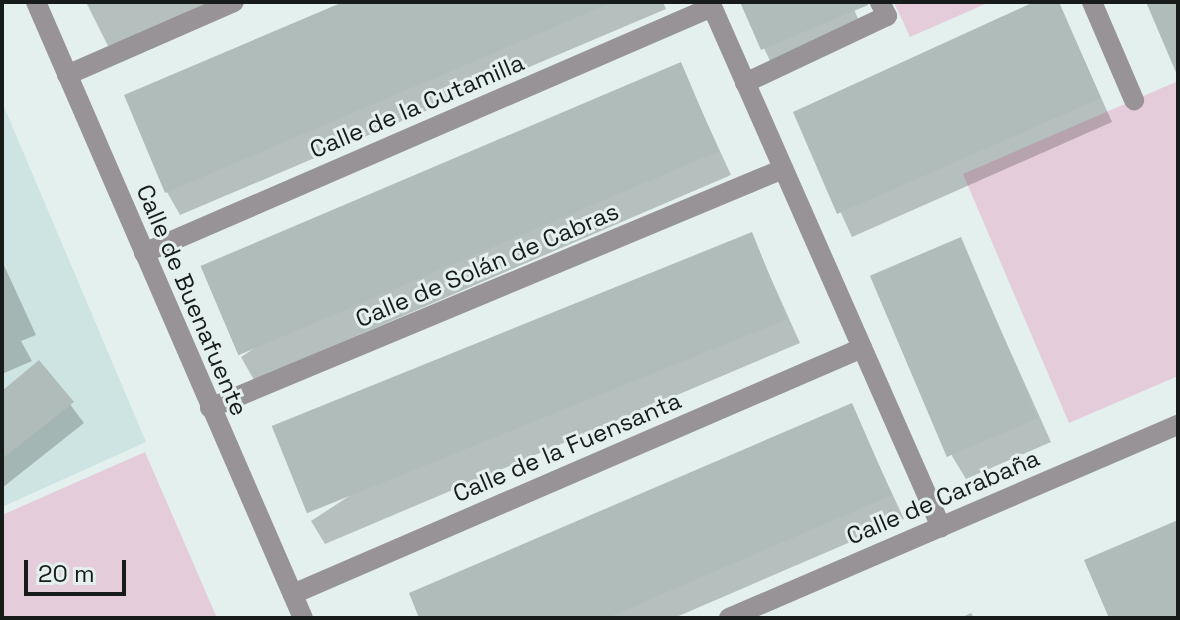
<!DOCTYPE html>
<html>
<head>
<meta charset="utf-8">
<style>
	body { margin:0 }
	#map { position:relative; width:1180px; height:620px; overflow:hidden; background:#e3f0ee; font-family:"Space Grotesk",sans-serif }
	div>[style] { position:absolute }
	[style*='--x'] { left:calc(var(--x)*1px); top:calc(var(--y)*1px); width:calc(var(--w)*1px); rotate:calc(var(--a)*1deg) }
	.built>* { inset:0; background:#cee4e2 }
	.green>* { inset:0; background:#e5ccda }
	.shadow>* { inset:0; background:#0003 }
	.building>* { inset:0; background:#b0bcba; transform-origin:0 0 }
	.minor>* { height:20px; margin:-10px; padding:0 10px; transform-origin:10px; border-radius:10px; background:#989396 }
	span { translate:-50% -50%; white-space:nowrap; text-align:center; line-height:1.15; -webkit-text-stroke:6px #e3f0ee; paint-order:stroke }
	.street-label { font-size:24px; color:#171c1b }
	.frame { position:absolute; inset:0; border:4px solid #171c1b; pointer-events:none }
	.scale { position:absolute; left:24px; top:560px; width:102px; height:36px; box-sizing:border-box; border:4px solid #171c1b; border-top:0; padding-left:10px; font-size:24px; line-height:28px; white-space:nowrap; color:#171c1b; -webkit-text-stroke:6px #e3f0ee; paint-order:stroke }
</style>
</head>
<body>
<div id="map">
	<div class="built">
		<div style="clip-path:polygon(2px 102px,146px 442px,2px 507px)"></div>
	</div>
	<div class="green">
		<div style="clip-path:polygon(894px 2px,990px 2px,910px 37px)"></div>
		<div style="clip-path:polygon(1178px 81px,1178px 376px,1069px 423px,963px 174px)"></div>
		<div style="clip-path:polygon(145px 452px,217px 618px,2px 618px,2px 515px)"></div>
	</div>
	<div class="shadow">
		<div style="clip-path:polygon(86px 2px,222px 2px,110px 50px)"></div>
		<div style="clip-path:polygon(348px 2px,663px 2px,666px 9px,180px 215px,167px 192px)"></div>
		<div style="clip-path:polygon(742px 2px,851px 2px,863px 31px,774px 69px)"></div>
		<div style="clip-path:polygon(1039px 2px,1058px 2px,1112px 122px,852px 237px,795px 113px)"></div>
		<div style="clip-path:polygon(680px 64px,731px 175px,254px 380px,241px 357px)"></div>
		<div style="clip-path:polygon(751px 234px,800px 343px,325px 544px,311px 521px)"></div>
		<div style="clip-path:polygon(960px 239px,1051px 442px,966px 479px,952px 456px)"></div>
		<div style="clip-path:polygon(2px 261px,36px 335px,21px 341px,32px 361px,2px 374px)"></div>
		<div style="clip-path:polygon(39px 363px,84px 423px,2px 488px,2px 393px)"></div>
		<div style="clip-path:polygon(851px 405px,904px 519px,674px 618px,421px 618px)"></div>
		<div style="clip-path:polygon(971px 613px,974px 618px,960px 618px)"></div>
	</div>
	<div class="building">
		<div style="clip-path:polygon(343px 2px,613px 2px,165px 193px,124px 95px)"></div>
		<div style="clip-path:polygon(740px 2px,867px 2px,868px 5px,761px 50px)"></div>
		<div style="clip-path:polygon(1034px 2px,1059px 2px,1101px 98px,837px 214px,793px 112px)"></div>
		<div style="clip-path:polygon(1146px 2px,1178px 2px,1178px 77px)"></div>
		<div style="left:681px;top:62px;width:97px;height:522px;rotate:67deg"></div>
		<div style="left:752px;top:232px;width:94px;height:518px;rotate:68deg"></div>
		<div style="left:961px;top:237px;width:197px;height:99px;rotate:67deg"></div>
		<div style="clip-path:polygon(39px 360px,74px 402px,2px 459px,2px 391px)"></div>
		<div style="clip-path:polygon(852px 403px,892px 495px,607px 618px,419px 618px,409px 593px)"></div>
		<div style="clip-path:polygon(1178px 520px,1178px 618px,1109px 618px,1084px 560px)"></div>
	</div>
	<div class="minor">
		<div style="--x:36;--y:2;--w:671;--a:66.57"></div>
		<div style="--x:710;--y:2;--w:574;--a:66.25"></div>
		<div style="--x:1092;--y:2;--w:107;--a:66.8"></div>
		<div style="--x:67;--y:75;--w:182;--a:-23.6"></div>
		<div style="--x:745;--y:83;--w:157;--a:-25.3"></div>
		<div style="--x:887;--y:16;--w:16;--a:-117"></div>
		<div style="--x:144;--y:253;--w:619;--a:-23.42"></div>
		<div style="--x:210;--y:408;--w:621;--a:-22.64"></div>
		<div style="--x:293;--y:594;--w:620;--a:-23.38"></div>
		<div style="--x:729;--y:618;--w:489;--a:-23.3"></div>
	</div>
	<div class="street-label">
		<span style="left:417px;top:106px;rotate:-23deg">Calle de la Cutamilla</span>
		<span style="left:487px;top:265px;rotate:-23deg">Calle de Solán de Cabras</span>
		<span style="left:192px;top:300px;rotate:67deg">Calle de Buenafuente</span>
		<span style="left:567px;top:447px;rotate:-23deg">Calle de la Fuensanta</span>
		<span style="left:943px;top:497px;rotate:-23deg">Calle de Carabaña</span>
	</div>
	<div class="frame"></div>
	<div class="scale">20 m</div>
</div>
</body>
</html>
